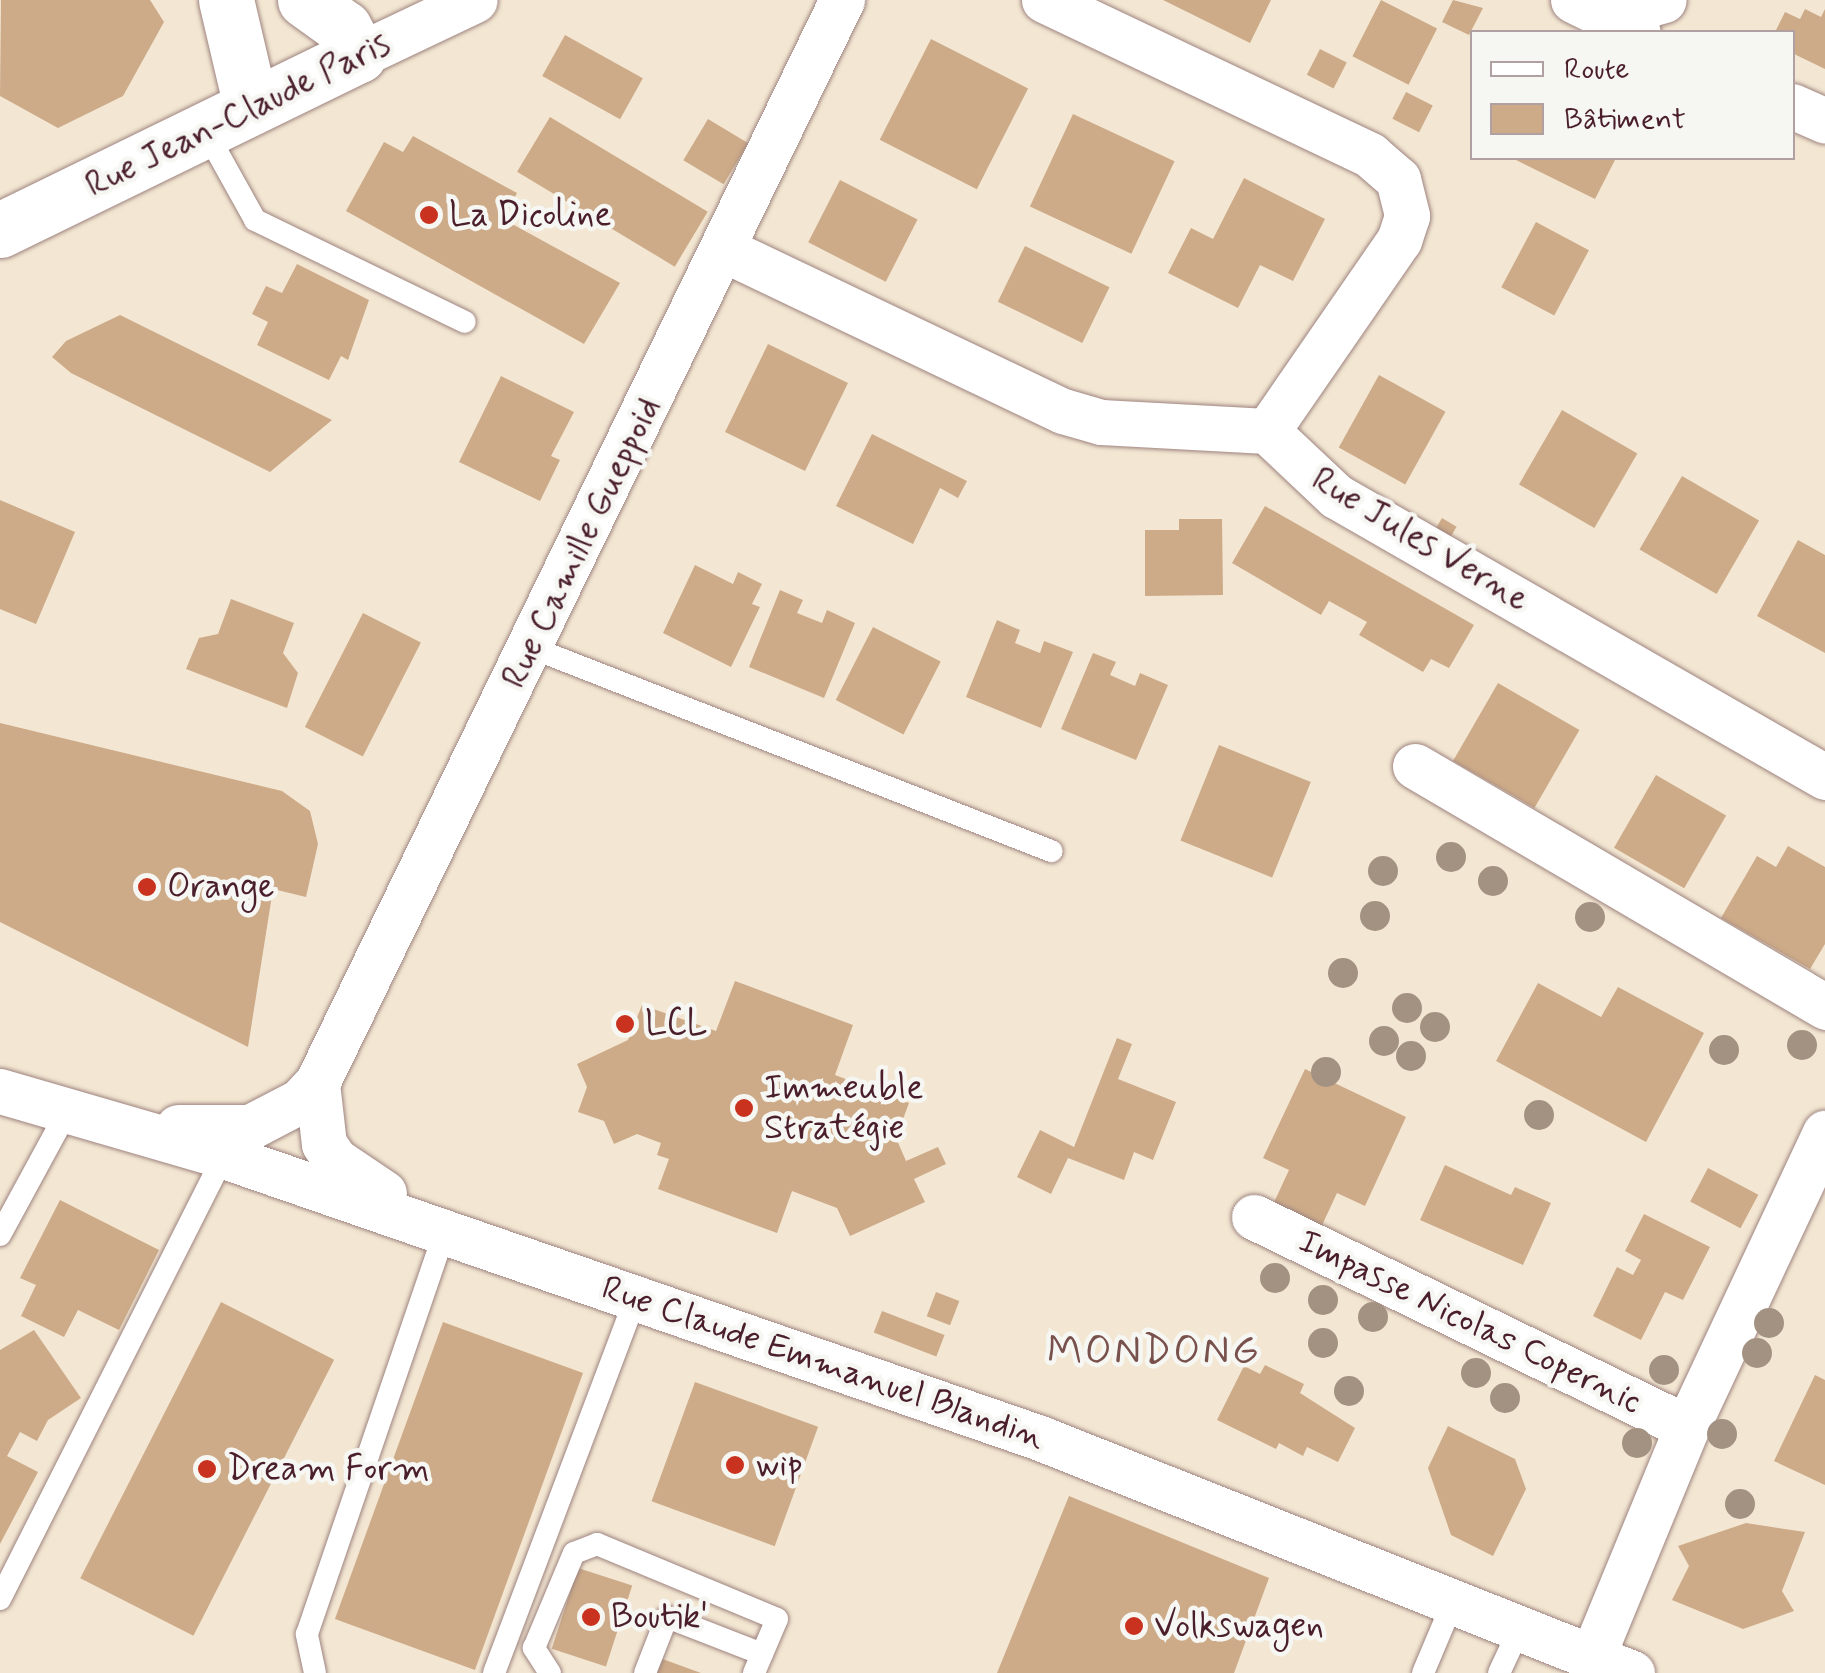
<!DOCTYPE html>
<html>
<head>
<meta charset="utf-8">
<style>
	body { margin:0 }
	#map { position:relative; width:1825px; height:1673px; overflow:hidden; background:#f3e7d3; font-family:Mynerve,sans-serif }
	div>[style] { position:absolute }
	[style*='--x'] { left:calc(var(--x)*1px); top:calc(var(--y)*1px); width:calc(var(--w)*1px); rotate:calc(var(--a)*1deg) }
	.building>* { inset:0; background:#cdab89; transform-origin:0 0 }
	.roads { filter:drop-shadow(0 0 2px #9e837f) drop-shadow(0 0 2px #9e837f) }
	.service>* { height:22px; margin:-11px; padding:0 11px; transform-origin:11px; border-radius:11px; background:#fff }
	.minor>* { height:45px; margin:-22.5px; padding:0 22.5px; transform-origin:22.5px; border-radius:22.5px; background:#fff }
	.tertiary>* { height:55px; margin:-27.5px; padding:0 27.5px; transform-origin:27.5px; border-radius:27.5px; background:#fff }
	.trees>* { width:30px; height:30px; margin:-15px; border-radius:50%; background:#a39282 }
	.dots>* { width:28px; height:28px; translate:-50% -50%; box-sizing:border-box; border:5px solid #f6f6f2; border-radius:50% }
	span { translate:-50% -50%; white-space:nowrap; text-align:center; line-height:1.15; -webkit-text-stroke:9px #f6f6f2; paint-order:stroke }
	.street-label { font-size:35px; color:#4a1f2b }
	.poi-label { font-size:35px; color:#4a1f2b }
	.left { translate:0 -50%; text-align:left }
	.quarter-label { font-size:40px; color:#78504c; letter-spacing:2.5px }
	.legend { position:absolute; left:1470px; top:30px; width:325px; height:130px; box-sizing:border-box; background:#f6f6f2; border:2px solid #b1a0a2; margin:0; padding:12px 18px; list-style:none; font-size:30px; color:#4a1f2b }
	.legend li { display:flex; align-items:center; gap:20px; height:50px }
	.legend b { width:50px; border:2px solid #b1a0a2 }
</style>
</head>
<body>
<div id="map">
	<div class="building">
		<div style="clip-path:polygon(1px 0,150px 0,164px 22px,123px 96px,58px 128px,0 96px)"></div>
		<div style="clip-path:polygon(1163px 0,1271px 0,1250px 43px)"></div>
		<div style="left:1381px;top:0;width:63px;height:63px;rotate:27deg"></div>
		<div style="clip-path:polygon(1453px 0,1483px 8px,1469px 35px,1442px 22px)"></div>
		<div style="clip-path:polygon(1805px 9px,1821px 17px,1825px 9px,1825px 69px,1792px 53px,1792px 32px,1775px 32px,1785px 12px,1800px 19px)"></div>
		<div style="left:565px;top:35px;width:89px;height:47px;rotate:29deg"></div>
		<div style="left:931px;top:39px;width:109px;height:113px;rotate:27deg"></div>
		<div style="left:1320px;top:49px;width:30px;height:29px;rotate:27deg"></div>
		<div style="left:1406px;top:92px;width:30px;height:30px;rotate:27deg"></div>
		<div style="left:1073px;top:114px;width:112px;height:102px;rotate:25deg"></div>
		<div style="left:550px;top:117px;width:184px;height:64px;rotate:31deg"></div>
		<div style="left:708px;top:119px;width:47px;height:48px;rotate:31deg"></div>
		<div style="clip-path:polygon(413px 136px,517px 193px,503px 219px,620px 283px,584px 344px,346px 211px,384px 142px,403px 152px)"></div>
		<div style="clip-path:polygon(1512px 158px,1616px 158px,1595px 199px)"></div>
		<div style="clip-path:polygon(1244px 178px,1325px 219px,1293px 281px,1260px 265px,1238px 308px,1168px 273px,1191px 228px,1213px 239px)"></div>
		<div style="left:840px;top:180px;width:87px;height:70px;rotate:27deg"></div>
		<div style="left:1536px;top:222px;width:60px;height:74px;rotate:28deg"></div>
		<div style="left:1025px;top:246px;width:94px;height:62px;rotate:26deg"></div>
		<div style="clip-path:polygon(297px 264px,369px 300px,348px 360px,341px 356px,329px 380px,257px 345px,268px 322px,252px 314px,266px 286px,282px 293px)"></div>
		<div style="clip-path:polygon(120px 315px,213px 361px,332px 420px,270px 472px,71px 373px,52px 357px,66px 341px)"></div>
		<div style="left:768px;top:344px;width:89px;height:98px;rotate:26deg"></div>
		<div style="left:1379px;top:375px;width:76px;height:83px;rotate:29deg"></div>
		<div style="clip-path:polygon(501px 376px,574px 412px,551px 456px,560px 460px,540px 501px,459px 462px)"></div>
		<div style="left:1562px;top:410px;width:87px;height:86px;rotate:30deg"></div>
		<div style="clip-path:polygon(872px 434px,967px 481px,958px 498px,940px 488px,913px 544px,836px 506px)"></div>
		<div style="left:1682px;top:476px;width:89px;height:85px;rotate:30deg"></div>
		<div style="clip-path:polygon(0 500px,75px 532px,36px 624px,0 609px)"></div>
		<div style="clip-path:polygon(1265px 506px,1474px 625px,1449px 668px,1431px 659px,1423px 672px,1359px 635px,1367px 622px,1329px 601px,1321px 615px,1232px 563px)"></div>
		<div style="left:1442px;top:518px;width:17px;height:13px;rotate:31deg"></div>
		<div style="clip-path:polygon(1179px 519px,1222px 519px,1223px 595px,1145px 596px,1145px 530px,1179px 530px)"></div>
		<div style="clip-path:polygon(1798px 540px,1825px 555px,1825px 653px,1757px 616px)"></div>
		<div style="clip-path:polygon(695px 565px,733px 584px,738px 572px,762px 584px,752px 604px,760px 607px,731px 667px,663px 633px)"></div>
		<div style="clip-path:polygon(780px 590px,803px 600px,797px 613px,822px 623px,827px 610px,855px 623px,824px 698px,749px 667px)"></div>
		<div style="clip-path:polygon(231px 599px,294px 623px,283px 653px,298px 673px,287px 708px,186px 669px,199px 638px,218px 634px)"></div>
		<div style="left:363px;top:613px;width:65px;height:128px;rotate:27deg"></div>
		<div style="clip-path:polygon(997px 620px,1020px 630px,1015px 643px,1040px 653px,1044px 641px,1073px 652px,1041px 728px,966px 697px)"></div>
		<div style="left:873px;top:627px;width:76px;height:82px;rotate:27deg"></div>
		<div style="clip-path:polygon(1093px 653px,1116px 662px,1110px 675px,1135px 686px,1140px 673px,1168px 685px,1136px 760px,1061px 729px)"></div>
		<div style="left:1498px;top:683px;width:94px;height:90px;rotate:30deg"></div>
		<div style="clip-path:polygon(0 723px,282px 791px,310px 811px,318px 844px,306px 897px,273px 889px,248px 1047px,0 922px)"></div>
		<div style="left:1219px;top:745px;width:99px;height:103px;rotate:22deg"></div>
		<div style="left:1656px;top:775px;width:81px;height:84px;rotate:30deg"></div>
		<div style="clip-path:polygon(1788px 846px,1825px 867px,1825px 944px,1810px 969px,1721px 918px,1757px 856px,1776px 867px)"></div>
		<div style="clip-path:polygon(735px 981px,853px 1025px,835px 1075px,909px 1103px,896px 1138px,906px 1161px,938px 1147px,946px 1164px,914px 1179px,925px 1202px,850px 1236px,837px 1208px,792px 1191px,777px 1233px,658px 1189px,669px 1159px,657px 1155px,661px 1143px,637px 1134px,614px 1144px,604px 1121px,578px 1112px,587px 1087px,577px 1064px,628px 1040px,642px 1005px,716px 1031px)"></div>
		<div style="clip-path:polygon(1538px 983px,1601px 1017px,1618px 987px,1704px 1033px,1646px 1142px,1496px 1061px)"></div>
		<div style="clip-path:polygon(1117px 1038px,1132px 1044px,1118px 1079px,1176px 1102px,1153px 1160px,1134px 1152px,1124px 1180px,1068px 1158px,1051px 1194px,1017px 1177px,1040px 1130px,1074px 1147px)"></div>
		<div style="clip-path:polygon(1305px 1069px,1406px 1117px,1365px 1206px,1337px 1193px,1318px 1234px,1270px 1211px,1289px 1170px,1263px 1158px)"></div>
		<div style="clip-path:polygon(1445px 1165px,1511px 1195px,1515px 1187px,1551px 1203px,1523px 1265px,1420px 1220px)"></div>
		<div style="left:1708px;top:1168px;width:57px;height:38px;rotate:28deg"></div>
		<div style="clip-path:polygon(60px 1200px,159px 1250px,119px 1330px,78px 1310px,64px 1337px,21px 1316px,36px 1285px,20px 1278px)"></div>
		<div style="clip-path:polygon(1644px 1214px,1710px 1247px,1683px 1300px,1665px 1292px,1641px 1340px,1593px 1316px,1617px 1267px,1633px 1275px,1641px 1260px,1625px 1251px)"></div>
		<div style="left:936px;top:1292px;width:25px;height:26px;rotate:21deg"></div>
		<div style="left:221px;top:1302px;width:127px;height:310px;rotate:27deg"></div>
		<div style="left:882px;top:1311px;width:67px;height:23px;rotate:21deg"></div>
		<div style="left:443px;top:1322px;width:149px;height:316px;rotate:20deg"></div>
		<div style="clip-path:polygon(34px 1330px,81px 1398px,48px 1420px,37px 1441px,20px 1432px,7px 1456px,38px 1472px,0 1544px,0 1350px)"></div>
		<div style="clip-path:polygon(1265px 1365px,1304px 1384px,1300px 1393px,1355px 1428px,1338px 1462px,1307px 1447px,1303px 1456px,1279px 1443px,1276px 1449px,1217px 1420px,1244px 1366px,1260px 1374px)"></div>
		<div style="clip-path:polygon(1815px 1375px,1825px 1380px,1825px 1485px,1774px 1461px)"></div>
		<div style="left:695px;top:1382px;width:131px;height:127px;rotate:20deg"></div>
		<div style="clip-path:polygon(1448px 1426px,1515px 1459px,1526px 1489px,1493px 1556px,1451px 1535px,1428px 1468px)"></div>
		<div style="clip-path:polygon(1069px 1496px,1269px 1578px,1234px 1673px,997px 1673px)"></div>
		<div style="clip-path:polygon(1746px 1523px,1805px 1532px,1782px 1591px,1794px 1611px,1743px 1629px,1672px 1600px,1689px 1566px,1678px 1546px)"></div>
		<div style="left:578px;top:1568px;width:57px;height:85px;rotate:18deg"></div>
		<div style="clip-path:polygon(657px 1657px,701px 1673px,651px 1673px)"></div>
	</div>
	<div class="roads">
		<div class="service">
			<div style="--x:205;--y:130;--w:103;--a:60.9"></div>
			<div style="--x:255;--y:220;--w:233;--a:25.9"></div>
			<div style="--x:530;--y:647;--w:560;--a:21.38"></div>
			<div style="--x:0;--y:1235;--w:142;--a:-61.5"></div>
			<div style="--x:0;--y:1599;--w:496;--a:-63.2"></div>
			<div style="--x:315;--y:1673;--w:40;--a:-102"></div>
			<div style="--x:307;--y:1634;--w:426;--a:-71.1"></div>
			<div style="--x:494;--y:1673;--w:402;--a:-69.3"></div>
			<div style="--x:550;--y:1673;--w:30;--a:-123"></div>
			<div style="--x:534;--y:1648;--w:103;--a:-67.2"></div>
			<div style="--x:574;--y:1553;--w:25;--a:-21"></div>
			<div style="--x:597;--y:1544;--w:195;--a:22.6"></div>
			<div style="--x:777;--y:1619;--w:59;--a:113.1"></div>
			<div style="--x:645;--y:1673;--w:60;--a:-68.6"></div>
			<div style="--x:667;--y:1617;--w:102;--a:21.3"></div>
			<div style="--x:1423;--y:1673;--w:77;--a:-67.1"></div>
			<div style="--x:1499;--y:1673;--w:50;--a:-65"></div>
		</div>
		<div class="minor">
			<div style="--x:1044;--y:0;--w:361;--a:25.4"></div>
			<div style="--x:1370;--y:155;--w:37;--a:41"></div>
			<div style="--x:1398;--y:179;--w:38;--a:76"></div>
			<div style="--x:1407;--y:216;--w:25;--a:108"></div>
			<div style="--x:1399;--y:240;--w:232;--a:124.6"></div>
			<div style="--x:1573;--y:0;--w:72;--a:26.2"></div>
			<div style="--x:1605;--y:17;--w:61;--a:-16.1"></div>
			<div style="--x:359;--y:55;--w:128;--a:-25.4"></div>
			<div style="--x:1792;--y:106;--w:36;--a:24"></div>
			<div style="--x:725;--y:250;--w:374;--a:25.5"></div>
			<div style="--x:1063;--y:411;--w:40;--a:16"></div>
			<div style="--x:1101;--y:422;--w:166;--a:3.1"></div>
			<div style="--x:1267;--y:431;--w:95;--a:43.3"></div>
			<div style="--x:1336;--y:496;--w:564;--a:29.88"></div>
			<div style="--x:1415;--y:766;--w:476;--a:30.4"></div>
			<div style="--x:317;--y:1083;--w:61;--a:83.5"></div>
			<div style="--x:324;--y:1144;--w:19;--a:55"></div>
			<div style="--x:335;--y:1160;--w:59;--a:34"></div>
			<div style="--x:0;--y:1091;--w:233;--a:16.2"></div>
			<div style="--x:224;--y:1156;--w:863;--a:19.06"></div>
			<div style="--x:1040;--y:1438;--w:637;--a:21.65"></div>
			<div style="--x:178;--y:1127;--w:72;--a:0"></div>
			<div style="--x:250;--y:1127;--w:56;--a:-27.5"></div>
			<div style="--x:300;--y:1101;--w:25;--a:-47"></div>
			<div style="--x:317;--y:1083;--w:1204;--a:-64.14"></div>
			<div style="--x:1254;--y:1217;--w:481;--a:25.9"></div>
			<div style="--x:1593;--y:1655;--w:247;--a:-67.6"></div>
			<div style="--x:1687;--y:1427;--w:325;--a:-64.9"></div>
		</div>
		<div class="tertiary">
			<div style="--x:226;--y:0;--w:110;--a:76.8"></div>
			<div style="--x:0;--y:230;--w:399;--a:-26"></div>
			<div style="--x:359;--y:55;--w:31;--a:-119"></div>
			<div style="--x:344;--y:28;--w:48;--a:-144.3"></div>
		</div>
	</div>
	<div class="trees">
		<div style="left:1451px;top:857px"></div>
		<div style="left:1383px;top:871px"></div>
		<div style="left:1493px;top:881px"></div>
		<div style="left:1375px;top:916px"></div>
		<div style="left:1590px;top:917px"></div>
		<div style="left:1343px;top:973px"></div>
		<div style="left:1407px;top:1008px"></div>
		<div style="left:1435px;top:1027px"></div>
		<div style="left:1384px;top:1041px"></div>
		<div style="left:1802px;top:1045px"></div>
		<div style="left:1724px;top:1050px"></div>
		<div style="left:1411px;top:1056px"></div>
		<div style="left:1326px;top:1072px"></div>
		<div style="left:1539px;top:1115px"></div>
		<div style="left:1275px;top:1278px"></div>
		<div style="left:1323px;top:1300px"></div>
		<div style="left:1373px;top:1317px"></div>
		<div style="left:1769px;top:1323px"></div>
		<div style="left:1323px;top:1343px"></div>
		<div style="left:1757px;top:1353px"></div>
		<div style="left:1664px;top:1370px"></div>
		<div style="left:1476px;top:1373px"></div>
		<div style="left:1349px;top:1391px"></div>
		<div style="left:1505px;top:1398px"></div>
		<div style="left:1722px;top:1434px"></div>
		<div style="left:1637px;top:1443px"></div>
		<div style="left:1740px;top:1504px"></div>
	</div>
	<div class="dots">
		<div style="left:429px;top:215px;background:#c8321e"></div>
		<div style="left:147px;top:887px;background:#c8321e"></div>
		<div style="left:625px;top:1024px;background:#c8321e"></div>
		<div style="left:744px;top:1108px;background:#c8321e"></div>
		<div style="left:735px;top:1465px;background:#c8321e"></div>
		<div style="left:207px;top:1469px;background:#c8321e"></div>
		<div style="left:591px;top:1617px;background:#c8321e"></div>
		<div style="left:1134px;top:1626px;background:#c8321e"></div>
	</div>
	<div class="street-label">
		<span style="left:238px;top:115px;rotate:-26deg">Rue Jean-Claude Paris</span>
		<span style="left:1420px;top:540px;rotate:31deg">Rue Jules Verne</span>
		<span style="left:582px;top:543px;rotate:-64deg">Rue Camille Gueppoid</span>
		<span style="left:1470px;top:1322px;rotate:26deg">Impasse Nicolas Copernic</span>
		<span style="left:823px;top:1363px;rotate:19deg">Rue Claude Emmanuel Blandin</span>
	</div>
	<div class="poi-label">
		<span class="left" style="left:449px;top:215px">La Dicoline</span>
		<span class="left" style="left:167px;top:887px">Orange</span>
		<span class="left" style="left:645px;top:1024px">LCL</span>
		<span class="left" style="left:764px;top:1108px">Immeuble<br>Stratégie</span>
		<span class="left" style="left:755px;top:1465px">wip</span>
		<span class="left" style="left:227px;top:1469px">Dream Form</span>
		<span class="left" style="left:611px;top:1617px">Boutik'</span>
		<span class="left" style="left:1154px;top:1626px">Volkswagen</span>
	</div>
	<div class="quarter-label">
		<span style="left:1154px;top:1352px">MONDONG</span>
	</div>
	<ul class="legend">
	<li><b style="height:12px;background:#fff"></b>Route</li>
	<li><b style="height:28px;background:#cdab89"></b>Bâtiment</li>
	</ul>
</div>
</body>
</html>
